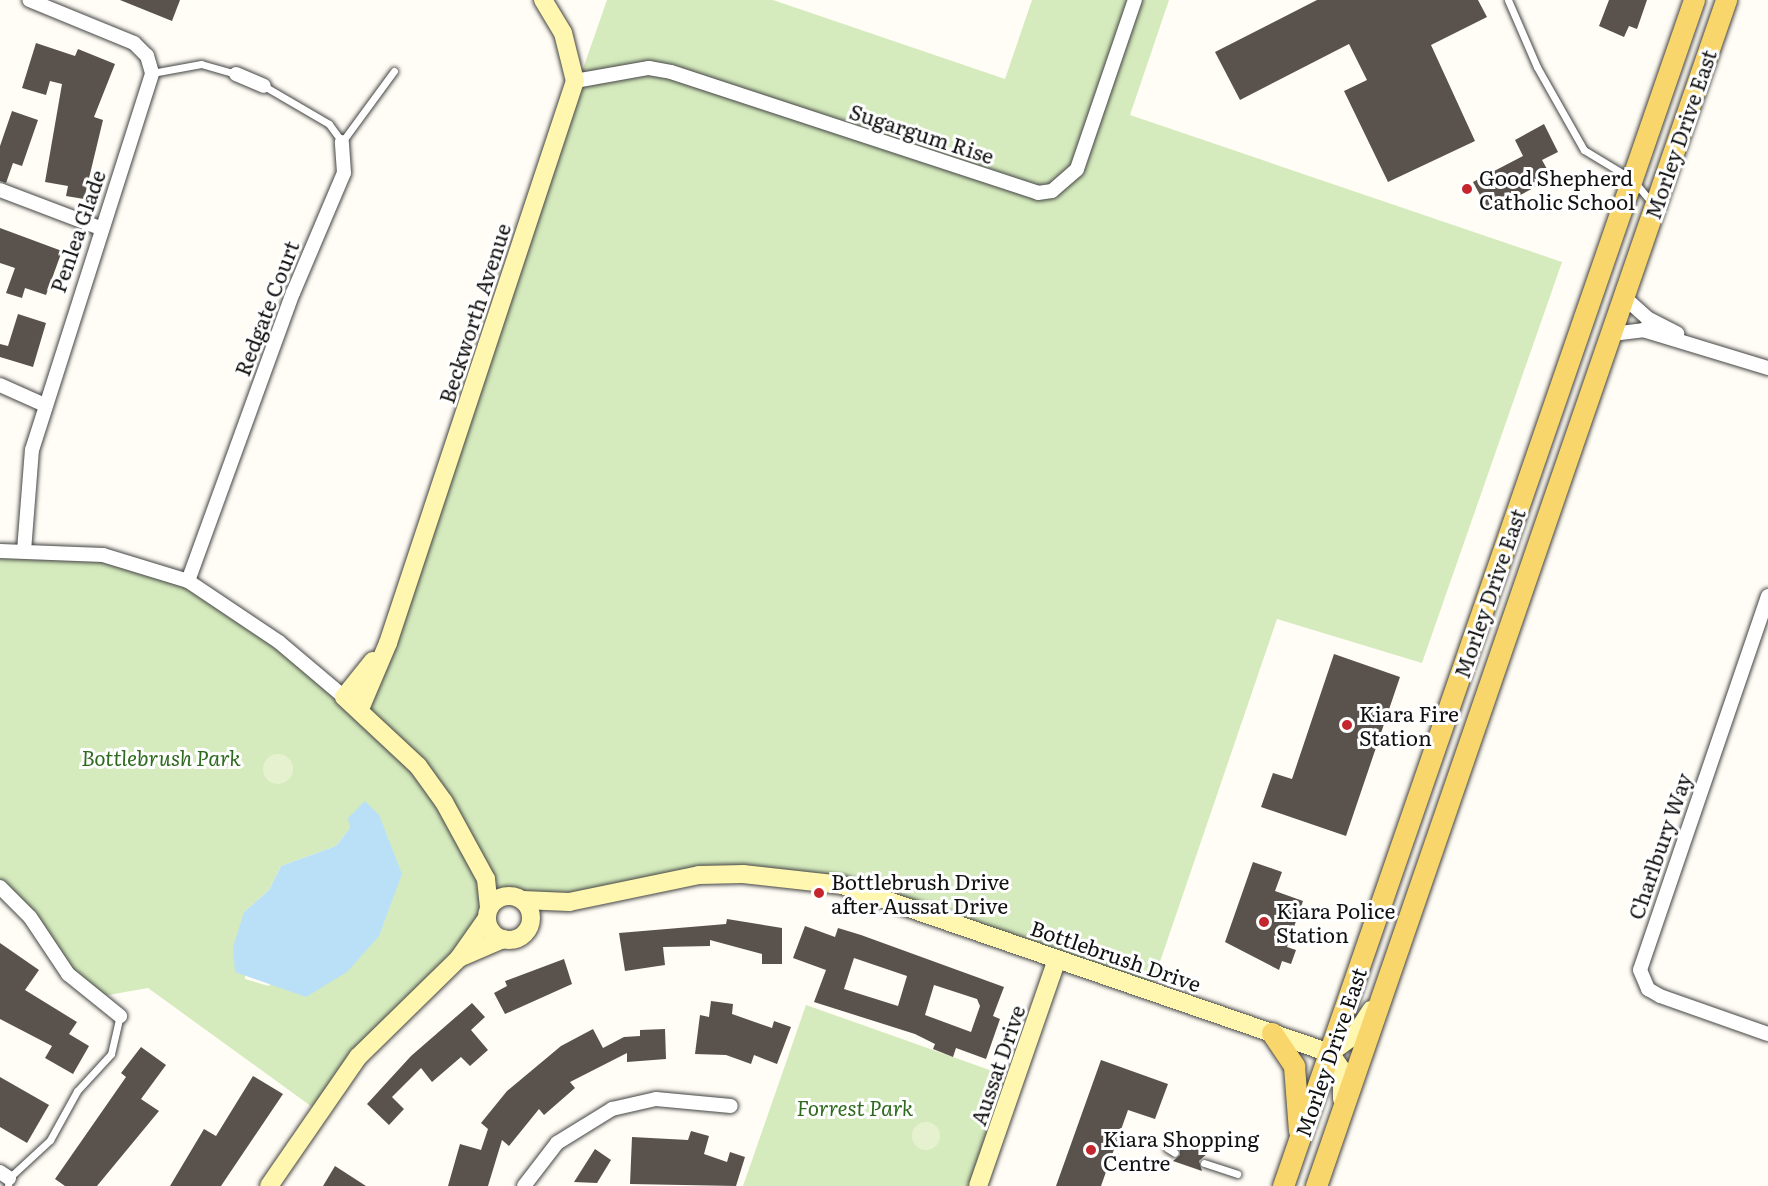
<!DOCTYPE html>
<html>
<head>
<meta charset="utf-8">
<style>
	body { margin:0 }
	#map { position:relative; width:1768px; height:1186px; overflow:hidden; background:#fffdf5; font-family:Literata,serif }
	div>[style] { position:absolute }
	[style*='--x'] { left:calc(var(--x)*1px); top:calc(var(--y)*1px); width:calc(var(--w)*1px); rotate:calc(var(--a)*1deg) }
	.green>* { inset:0; background:#d5ebbd }
	.pitch>* { inset:0; background:#e6f2cf }
	.round { border-radius:50% }
	.water>* { inset:0; background:#b9e0f7 }
	.building>* { inset:0; background:#5a524d }
	.roads { filter:drop-shadow(0 0 2px #444) drop-shadow(0 0 2px #444) }
	.lane>* { height:7px; margin:-3.5px; padding:0 3.5px; transform-origin:3.5px; border-radius:3.5px; background:#fff }
	.street>* { height:14px; margin:-7px; padding:0 7px; transform-origin:7px; border-radius:7px; background:#fff }
	.secondary>* { height:18px; margin:-9px; padding:0 9px; transform-origin:9px; border-radius:9px; background:#fff6b0 }
	.secondary>.ring { margin:-9px; padding:0; box-sizing:content-box; background:none; border:18px solid #fff6b0; border-radius:50% }
	.primary>* { height:21px; margin:-10.5px; padding:0 10.5px; transform-origin:10.5px; border-radius:10.5px; background:#f9d66b }
	.dots>* { width:16px; height:16px; translate:-50% -50%; box-sizing:border-box; border:3px solid #fff; border-radius:50% }
	span { translate:-50% -50%; white-space:nowrap; text-align:center; line-height:1.15; -webkit-text-stroke:6px #fff; paint-order:stroke }
	.street-label { font-size:21px; color:#111 }
	.poi-label { font-size:21px; color:#111 }
	.left { translate:0 -50%; text-align:left }
	.park-label { font-size:21px; color:#2f6b1f; font-style:italic }
</style>
</head>
<body>
<div id="map">
	<div class="green">
		<div style="clip-path:polygon(evenodd,607px 0,773px 0,1005px 79px,1032px 0,1169px 0,1130px 115px,1562px 262px,1422px 663px,1277px 619px,1150px 991px,895px 900px,743px 874px,569px 902px,509px 895px,487px 879px,489px 918px,319px 1112px,148px 988px,97px 997px,0 887px,0 551px,69px 552px,188px 581px,359px 709px,607px 0,350px 828px,269px 986px,245px 979px,244px 912px,269px 890px,281px 866px,336px 846px,350px 828px)"></div>
		<div style="clip-path:polygon(806px 1005px,1015px 1079px,978px 1186px,743px 1186px)"></div>
	</div>
	<div class="pitch">
		<div class="round" style="left:263px;top:754px;width:30px;height:30px"></div>
		<div class="round" style="left:912px;top:1122px;width:28px;height:28px"></div>
	</div>
	<div class="water">
		<div style="clip-path:polygon(365px 801px,379px 815px,402px 874px,379px 936px,347px 972px,306px 997px,235px 972px,233px 947px,244px 912px,269px 890px,281px 866px,336px 846px,350px 828px,348px 818px)"></div>
	</div>
	<div class="building">
		<div style="clip-path:polygon(120px 0,180px 0,172px 21px)"></div>
		<div style="clip-path:polygon(1317px 0,1478px 0,1487px 17px,1431px 45px,1475px 141px,1388px 182px,1344px 91px,1367px 80px,1349px 44px,1240px 100px,1215px 52px)"></div>
		<div style="clip-path:polygon(1609px 0,1647px 0,1637px 29px,1629px 26px,1624px 37px,1599px 26px)"></div>
		<div style="clip-path:polygon(36px 43px,75px 56px,78px 49px,115px 64px,94px 117px,103px 120px,84px 199px,66px 196px,68px 186px,45px 182px,62px 84px,50px 81px,46px 95px,22px 88px)"></div>
		<div style="clip-path:polygon(12px 111px,38px 120px,22px 166px,13px 163px,6px 183px,0 181px,0 146px)"></div>
		<div style="clip-path:polygon(1544px 124px,1558px 152px,1542px 160px,1552px 178px,1489px 212px,1473px 182px,1523px 156px,1515px 140px)"></div>
		<div style="clip-path:polygon(0 228px,62px 251px,46px 295px,25px 288px,22px 298px,6px 293px,15px 268px,0 263px)"></div>
		<div style="clip-path:polygon(18px 314px,46px 323px,33px 367px,0 357px,0 344px,8px 346px)"></div>
		<div style="clip-path:polygon(1334px 654px,1400px 677px,1346px 836px,1261px 807px,1273px 773px,1292px 779px)"></div>
		<div style="clip-path:polygon(1253px 862px,1282px 872px,1275px 891px,1303px 901px,1287px 947px,1296px 950px,1291px 964px,1282px 961px,1279px 970px,1225px 942px)"></div>
		<div style="clip-path:polygon(727px 919px,782px 928px,782px 964px,762px 964px,762px 954px,710px 940px,710px 946px,663px 947px,665px 965px,625px 971px,619px 933px,726px 924px)"></div>
		<div style="clip-path:polygon(evenodd,805px 926px,835px 937px,838px 928px,861px 935px,1004px 987px,993px 1016px,1000px 1019px,986px 1059px,956px 1048px,953px 1057px,933px 1049px,935px 1044px,915px 1034px,814px 1002px,826px 970px,793px 958px,805px 926px,854px 958px,907px 976px,898px 1006px,844px 989px,854px 958px,805px 926px,934px 985px,977px 999px,980px 1006px,971px 1032px,925px 1015px,934px 985px)"></div>
		<div style="clip-path:polygon(0 943px,39px 970px,25px 990px,77px 1022px,69px 1034px,89px 1046px,73px 1074px,45px 1058px,52px 1046px,0 1019px)"></div>
		<div style="clip-path:polygon(564px 959px,572px 984px,505px 1014px,494px 993px,507px 986px,505px 981px)"></div>
		<div style="clip-path:polygon(711px 1001px,733px 1004px,732px 1014px,772px 1028px,774px 1021px,791px 1027px,777px 1064px,754px 1055px,751px 1064px,726px 1055px,695px 1054px,700px 1015px,709px 1017px)"></div>
		<div style="clip-path:polygon(472px 1003px,485px 1017px,471px 1030px,488px 1050px,470px 1066px,461px 1057px,432px 1082px,421px 1068px,392px 1097px,404px 1109px,389px 1125px,367px 1104px,411px 1056px)"></div>
		<div style="clip-path:polygon(593px 1029px,603px 1048px,624px 1037px,640px 1036px,640px 1030px,665px 1029px,666px 1059px,627px 1062px,627px 1053px,570px 1082px,575px 1088px,544px 1115px,539px 1109px,509px 1146px,502px 1140px,488px 1186px,448px 1186px,460px 1144px,481px 1150px,488px 1129px,481px 1123px,507px 1091px,561px 1046px)"></div>
		<div style="clip-path:polygon(141px 1047px,166px 1065px,141px 1099px,159px 1111px,97px 1186px,65px 1186px,55px 1179px,126px 1077px,121px 1073px)"></div>
		<div style="clip-path:polygon(1101px 1060px,1168px 1084px,1155px 1119px,1128px 1110px,1101px 1186px,1056px 1186px)"></div>
		<div style="clip-path:polygon(253px 1076px,283px 1094px,221px 1186px,170px 1186px,204px 1129px,216px 1136px)"></div>
		<div style="clip-path:polygon(0 1077px,49px 1105px,27px 1143px,0 1127px)"></div>
		<div style="clip-path:polygon(691px 1131px,709px 1136px,704px 1154px,727px 1162px,730px 1152px,745px 1157px,736px 1186px,630px 1184px,632px 1137px,688px 1140px)"></div>
		<div style="clip-path:polygon(1179px 1143px,1208px 1153px,1199px 1161px,1202px 1171px,1173px 1161px,1180px 1155px)"></div>
		<div style="clip-path:polygon(595px 1149px,611px 1160px,597px 1183px,574px 1182px)"></div>
		<div style="clip-path:polygon(335px 1166px,366px 1186px,323px 1186px)"></div>
	</div>
	<div class="roads">
		<div class="lane">
			<div style="--x:1508;--y:0;--w:73;--a:66.6"></div>
			<div style="--x:1537;--y:67;--w:95;--a:60.5"></div>
			<div style="--x:1584;--y:150;--w:56;--a:31.1"></div>
			<div style="--x:1632;--y:179;--w:30;--a:50"></div>
			<div style="--x:152;--y:73;--w:50;--a:-10.4"></div>
			<div style="--x:201;--y:64;--w:36;--a:16"></div>
			<div style="--x:264;--y:86;--w:75;--a:30.3"></div>
			<div style="--x:329;--y:124;--w:22;--a:54"></div>
			<div style="--x:342;--y:142;--w:88;--a:-53.8"></div>
			<div style="--x:1167;--y:1148;--w:9;--a:32"></div>
			<div style="--x:1204;--y:1163;--w:35;--a:18"></div>
			<div style="--x:8;--y:1186;--w:8;--a:-83"></div>
			<div style="--x:9;--y:1178;--w:56;--a:-42.8"></div>
			<div style="--x:50;--y:1140;--w:56;--a:-61.1"></div>
			<div style="--x:77;--y:1091;--w:50;--a:-47.4"></div>
			<div style="--x:111;--y:1054;--w:39;--a:-77"></div>
		</div>
		<div class="street">
			<div style="--x:236;--y:74;--w:30;--a:23"></div>
			<div style="--x:575;--y:81;--w:75;--a:-10"></div>
			<div style="--x:649;--y:68;--w:22;--a:10"></div>
			<div style="--x:671;--y:72;--w:386;--a:18.2"></div>
			<div style="--x:1038;--y:193;--w:14;--a:-8"></div>
			<div style="--x:1052;--y:191;--w:33;--a:-41"></div>
			<div style="--x:1077;--y:169;--w:179;--a:-71.1"></div>
			<div style="--x:0;--y:190;--w:107;--a:20.8"></div>
			<div style="--x:1624;--y:297;--w:31;--a:42"></div>
			<div style="--x:1647;--y:318;--w:34;--a:27"></div>
			<div style="--x:1612;--y:334;--w:31;--a:-7"></div>
			<div style="--x:1643;--y:330;--w:131;--a:16.9"></div>
			<div style="--x:0;--y:385;--w:49;--a:24"></div>
			<div style="--x:0;--y:551;--w:103;--a:2.2"></div>
			<div style="--x:103;--y:555;--w:89;--a:17"></div>
			<div style="--x:188;--y:581;--w:110;--a:33.8"></div>
			<div style="--x:279;--y:642;--w:85;--a:40.2"></div>
			<div style="--x:24;--y:551;--w:101;--a:-85.5"></div>
			<div style="--x:32;--y:450;--w:396;--a:-72.3"></div>
			<div style="--x:152;--y:73;--w:18;--a:-106"></div>
			<div style="--x:147;--y:56;--w:18;--a:-135"></div>
			<div style="--x:134;--y:43;--w:113;--a:-157.7"></div>
			<div style="--x:188;--y:581;--w:307;--a:-70"></div>
			<div style="--x:293;--y:293;--w:130;--a:-67"></div>
			<div style="--x:344;--y:173;--w:31;--a:-94"></div>
			<div style="--x:1768;--y:596;--w:395;--a:108.9"></div>
			<div style="--x:1640;--y:970;--w:21;--a:67"></div>
			<div style="--x:1648;--y:989;--w:14;--a:30"></div>
			<div style="--x:1660;--y:996;--w:114;--a:19.4"></div>
			<div style="--x:0;--y:887;--w:42;--a:45"></div>
			<div style="--x:30;--y:917;--w:69;--a:56.3"></div>
			<div style="--x:68;--y:974;--w:67;--a:38.9"></div>
			<div style="--x:0;--y:1172;--w:11;--a:34"></div>
			<div style="--x:524;--y:1186;--w:54;--a:-52.5"></div>
			<div style="--x:557;--y:1143;--w:65;--a:-31.7"></div>
			<div style="--x:612;--y:1109;--w:45;--a:-12.8"></div>
			<div style="--x:656;--y:1099;--w:75;--a:5.3"></div>
		</div>
		<div class="secondary">
			<div style="--x:373;--y:661;--w:46;--a:128.9"></div>
			<div style="--x:344;--y:697;--w:101;--a:43"></div>
			<div style="--x:418;--y:766;--w:44;--a:54.2"></div>
			<div style="--x:444;--y:802;--w:88;--a:61.4"></div>
			<div style="--x:486;--y:879;--w:29;--a:84"></div>
			<div style="--x:360;--y:709;--w:72;--a:-67"></div>
			<div style="--x:388;--y:643;--w:592;--a:-71.6"></div>
			<div style="--x:575;--y:81;--w:49;--a:-104"></div>
			<div style="--x:563;--y:33;--w:39;--a:-121"></div>
			<div class="ring" style="left:487px;top:896px;width:26px;height:26px"></div>
			<div style="--x:523;--y:900;--w:46;--a:2.5"></div>
			<div style="--x:569;--y:902;--w:133;--a:-11.7"></div>
			<div style="--x:699;--y:875;--w:44;--a:-1.3"></div>
			<div style="--x:743;--y:874;--w:100;--a:6.3"></div>
			<div style="--x:842;--y:885;--w:516;--a:19"></div>
			<div style="--x:1330;--y:1053;--w:21;--a:55"></div>
			<div style="--x:1342;--y:1070;--w:29;--a:90"></div>
			<div style="--x:459;--y:958;--w:48;--a:-23.4"></div>
			<div style="--x:1330;--y:1053;--w:31;--a:-36"></div>
			<div style="--x:1355;--y:1035;--w:30;--a:-57"></div>
			<div style="--x:269;--y:1186;--w:157;--a:-55.4"></div>
			<div style="--x:358;--y:1057;--w:141;--a:-44.4"></div>
			<div style="--x:459;--y:958;--w:49;--a:-55"></div>
			<div style="--x:978;--y:1186;--w:240;--a:-70.8"></div>
		</div>
		<div class="primary">
			<div style="--x:1272;--y:1033;--w:40;--a:56"></div>
			<div style="--x:1294;--y:1066;--w:65;--a:85.6"></div>
			<div style="--x:1283;--y:1186;--w:1255;--a:-70.89"></div>
			<div style="--x:1316;--y:1186;--w:1255;--a:-70.93"></div>
		</div>
	</div>
	<div class="dots">
		<div style="left:1467px;top:189px;background:#c4262e"></div>
		<div style="left:1347px;top:725px;background:#c4262e"></div>
		<div style="left:819px;top:893px;background:#c4262e"></div>
		<div style="left:1264px;top:922px;background:#c4262e"></div>
		<div style="left:1091px;top:1150px;background:#c4262e"></div>
	</div>
	<div class="street-label">
		<span style="left:922px;top:133px;rotate:18deg">Sugargum Rise</span>
		<span style="left:1680px;top:134px;rotate:-71deg">Morley Drive East</span>
		<span style="left:77px;top:231px;rotate:-71deg">Penlea Glade</span>
		<span style="left:266px;top:308px;rotate:-69deg">Redgate Court</span>
		<span style="left:474px;top:313px;rotate:-72deg">Beckworth Avenue</span>
		<span style="left:1489px;top:593px;rotate:-71deg">Morley Drive East</span>
		<span style="left:1659px;top:846px;rotate:-71deg">Charlbury Way</span>
		<span style="left:1116px;top:955px;rotate:19deg">Bottlebrush Drive</span>
		<span style="left:1330px;top:1052px;rotate:-71deg">Morley Drive East</span>
		<span style="left:997px;top:1065px;rotate:-71deg">Aussat Drive</span>
	</div>
	<div class="poi-label">
		<span class="left" style="left:1479px;top:189px">Good Shepherd<br>Catholic School</span>
		<span class="left" style="left:1359px;top:725px">Kiara Fire<br>Station</span>
		<span class="left" style="left:831px;top:893px">Bottlebrush Drive<br>after Aussat Drive</span>
		<span class="left" style="left:1276px;top:922px">Kiara Police<br>Station</span>
		<span class="left" style="left:1103px;top:1150px">Kiara Shopping<br>Centre</span>
	</div>
	<div class="park-label">
		<span style="left:161px;top:757px">Bottlebrush Park</span>
		<span style="left:855px;top:1107px">Forrest Park</span>
	</div>
</div>
</body>
</html>
